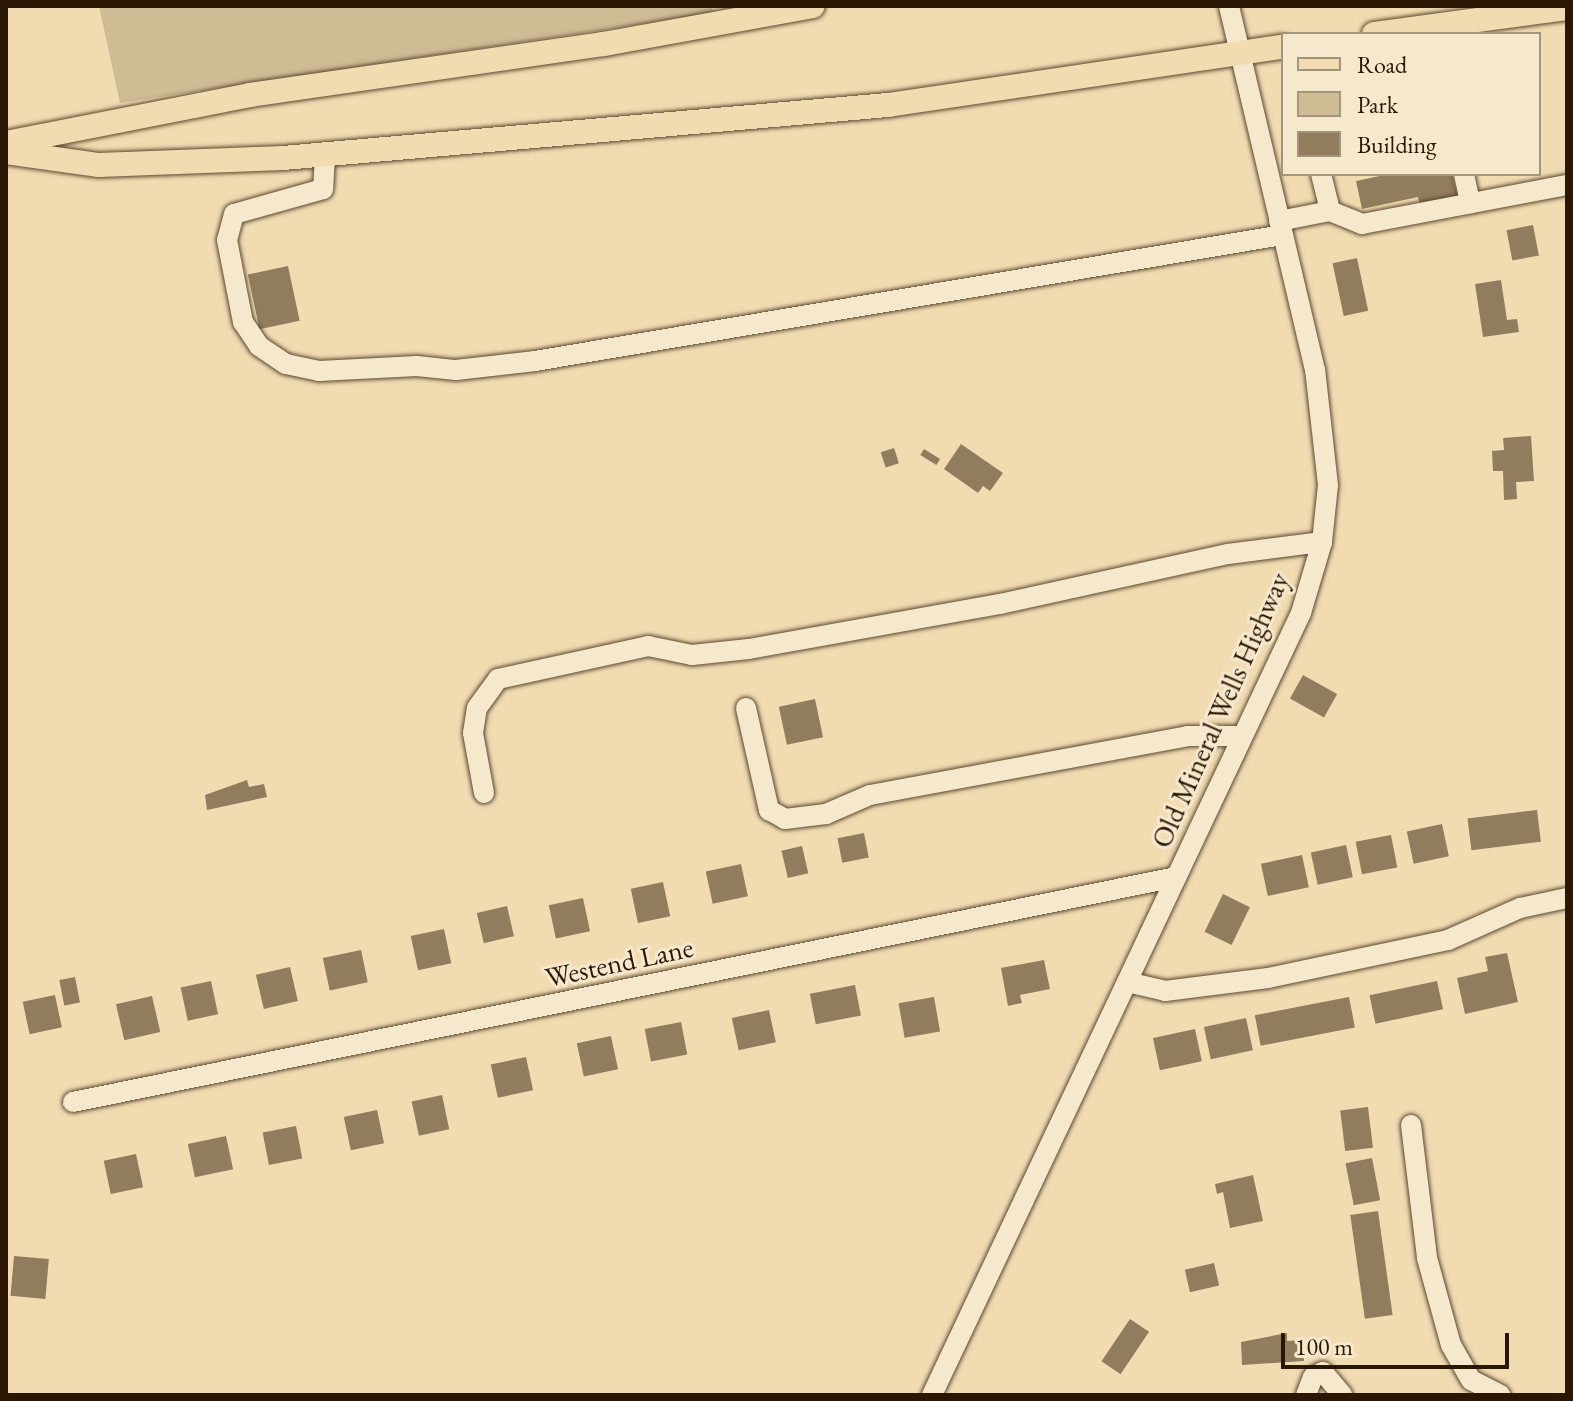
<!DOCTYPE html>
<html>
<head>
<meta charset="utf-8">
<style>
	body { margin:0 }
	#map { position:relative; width:1573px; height:1401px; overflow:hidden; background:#f1dcb2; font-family:"EB Garamond",serif }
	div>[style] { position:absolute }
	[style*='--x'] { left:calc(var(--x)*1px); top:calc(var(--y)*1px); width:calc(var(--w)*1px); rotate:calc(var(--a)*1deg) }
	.green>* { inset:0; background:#cfbb94 }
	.building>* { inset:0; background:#917d5e; transform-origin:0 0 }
	.roads { filter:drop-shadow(0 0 2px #5b482f) drop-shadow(0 0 2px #5b482f) }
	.minor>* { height:20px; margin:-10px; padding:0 10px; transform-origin:10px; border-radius:10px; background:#f6e8cd }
	.major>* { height:24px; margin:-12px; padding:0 12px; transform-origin:12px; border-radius:12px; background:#f1dcb2 }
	span { translate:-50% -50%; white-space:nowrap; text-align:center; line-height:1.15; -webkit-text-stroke:6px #f6e8cd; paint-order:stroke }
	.street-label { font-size:28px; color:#291703 }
	.frame { position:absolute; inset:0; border:8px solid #291703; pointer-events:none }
	.legend { position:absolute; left:1281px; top:32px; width:260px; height:144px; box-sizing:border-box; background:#f6e8cd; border:2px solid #a4947c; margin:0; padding:10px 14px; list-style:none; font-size:24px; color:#291703 }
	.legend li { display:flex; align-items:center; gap:16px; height:40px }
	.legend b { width:40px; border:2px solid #a4947c }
	.scale { position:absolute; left:1281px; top:1333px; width:228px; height:36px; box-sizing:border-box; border:4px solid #291703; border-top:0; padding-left:10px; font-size:24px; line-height:28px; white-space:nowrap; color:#291703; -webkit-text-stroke:6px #f6e8cd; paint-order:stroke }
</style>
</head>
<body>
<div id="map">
	<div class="green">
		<div style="clip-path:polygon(99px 6px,712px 6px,713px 13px,120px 103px)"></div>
	</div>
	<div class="building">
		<div style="clip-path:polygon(1389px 174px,1452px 174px,1458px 198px,1420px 206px,1418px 197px,1362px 209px,1356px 181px)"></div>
		<div style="left:1533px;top:225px;width:31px;height:27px;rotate:79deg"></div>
		<div style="left:1357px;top:258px;width:54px;height:25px;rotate:78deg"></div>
		<div style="left:288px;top:266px;width:56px;height:41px;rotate:78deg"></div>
		<div style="clip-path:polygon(1501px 280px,1507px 320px,1517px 319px,1519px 332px,1483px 337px,1475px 284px)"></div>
		<div style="clip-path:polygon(1531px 436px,1534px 481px,1516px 482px,1517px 499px,1504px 500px,1503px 471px,1493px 471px,1492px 451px,1504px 450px,1503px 438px)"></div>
		<div style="clip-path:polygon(961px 444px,1003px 473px,990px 491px,983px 486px,978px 493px,944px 469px)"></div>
		<div style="left:894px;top:448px;width:16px;height:14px;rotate:72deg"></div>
		<div style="left:924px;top:449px;width:19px;height:7px;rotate:32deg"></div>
		<div style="left:1303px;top:675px;width:39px;height:27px;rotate:29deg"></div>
		<div style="left:815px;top:699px;width:39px;height:37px;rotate:78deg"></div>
		<div style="clip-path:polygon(247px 780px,249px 787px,264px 784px,267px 797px,207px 810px,205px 795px)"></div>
		<div style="left:1537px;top:810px;width:32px;height:70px;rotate:83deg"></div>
		<div style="left:1442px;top:824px;width:33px;height:36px;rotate:78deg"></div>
		<div style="left:864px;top:833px;width:25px;height:27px;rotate:79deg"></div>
		<div style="left:1391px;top:835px;width:33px;height:36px;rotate:79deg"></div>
		<div style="left:1346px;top:845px;width:33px;height:36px;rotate:78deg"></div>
		<div style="left:802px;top:846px;width:28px;height:21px;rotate:77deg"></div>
		<div style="left:1302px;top:855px;width:33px;height:42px;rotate:78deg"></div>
		<div style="left:741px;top:864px;width:33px;height:36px;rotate:78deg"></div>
		<div style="left:663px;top:882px;width:35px;height:33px;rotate:78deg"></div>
		<div style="left:1223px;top:894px;width:30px;height:42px;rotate:26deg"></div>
		<div style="left:583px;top:898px;width:34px;height:35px;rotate:78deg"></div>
		<div style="left:507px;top:906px;width:31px;height:31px;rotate:77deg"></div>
		<div style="left:444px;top:929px;width:35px;height:34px;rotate:78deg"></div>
		<div style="left:361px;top:950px;width:33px;height:39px;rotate:78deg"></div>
		<div style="clip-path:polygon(1507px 953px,1518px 1002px,1465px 1014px,1457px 978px,1488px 971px,1485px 957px)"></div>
		<div style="clip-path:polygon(1044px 960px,1050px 989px,1020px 995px,1022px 1003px,1008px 1006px,1001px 968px)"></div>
		<div style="left:290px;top:967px;width:35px;height:35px;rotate:77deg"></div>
		<div style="left:75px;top:977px;width:26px;height:16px;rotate:79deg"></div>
		<div style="left:211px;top:981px;width:34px;height:31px;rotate:78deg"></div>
		<div style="left:1437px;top:981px;width:29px;height:69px;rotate:78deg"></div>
		<div style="left:855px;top:985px;width:31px;height:46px;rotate:79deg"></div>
		<div style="left:55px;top:995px;width:33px;height:33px;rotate:78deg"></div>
		<div style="left:152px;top:996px;width:37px;height:37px;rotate:77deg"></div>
		<div style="left:934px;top:997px;width:35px;height:36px;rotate:80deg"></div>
		<div style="left:1349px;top:997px;width:31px;height:96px;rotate:79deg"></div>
		<div style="left:769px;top:1010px;width:33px;height:38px;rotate:78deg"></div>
		<div style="left:1246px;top:1018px;width:33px;height:43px;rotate:78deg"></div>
		<div style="left:681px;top:1022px;width:33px;height:37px;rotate:79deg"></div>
		<div style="left:1195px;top:1029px;width:33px;height:43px;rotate:78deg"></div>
		<div style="left:611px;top:1036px;width:34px;height:35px;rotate:78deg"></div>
		<div style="left:526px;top:1057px;width:34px;height:36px;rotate:78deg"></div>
		<div style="left:442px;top:1095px;width:35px;height:31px;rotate:78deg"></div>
		<div style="left:1368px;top:1107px;width:41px;height:28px;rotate:83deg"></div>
		<div style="left:377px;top:1110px;width:34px;height:34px;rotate:78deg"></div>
		<div style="left:296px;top:1126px;width:33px;height:34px;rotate:79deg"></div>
		<div style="left:226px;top:1136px;width:34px;height:39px;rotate:78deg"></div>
		<div style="left:136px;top:1154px;width:34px;height:33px;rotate:78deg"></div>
		<div style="left:1372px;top:1158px;width:43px;height:27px;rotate:79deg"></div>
		<div style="clip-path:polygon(1253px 1175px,1263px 1221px,1230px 1228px,1223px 1192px,1217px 1194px,1215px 1184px)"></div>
		<div style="left:1378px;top:1211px;width:105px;height:28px;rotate:82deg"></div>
		<div style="left:14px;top:1256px;width:35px;height:40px;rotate:5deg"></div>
		<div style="left:1214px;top:1263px;width:23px;height:30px;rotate:77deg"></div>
		<div style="left:1130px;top:1319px;width:23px;height:51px;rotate:34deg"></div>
		<div style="clip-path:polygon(1287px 1333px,1287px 1341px,1303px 1340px,1304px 1361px,1242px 1365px,1241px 1342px)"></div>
	</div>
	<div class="roads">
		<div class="minor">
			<div style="--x:325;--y:154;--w:35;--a:93"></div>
			<div style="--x:323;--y:189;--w:92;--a:164.3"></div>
			<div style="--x:234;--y:214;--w:27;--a:105"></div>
			<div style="--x:227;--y:240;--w:84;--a:79"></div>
			<div style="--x:243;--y:322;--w:29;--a:56"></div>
			<div style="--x:259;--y:346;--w:32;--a:34"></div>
			<div style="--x:286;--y:364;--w:34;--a:12"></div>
			<div style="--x:319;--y:371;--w:98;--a:-2.9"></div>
			<div style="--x:417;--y:366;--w:39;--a:6"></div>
			<div style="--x:456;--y:370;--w:80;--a:-6.5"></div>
			<div style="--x:535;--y:361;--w:758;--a:-9.57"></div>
			<div style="--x:1321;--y:174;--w:38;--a:76"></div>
			<div style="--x:1464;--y:174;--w:30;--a:78"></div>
			<div style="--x:1279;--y:221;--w:52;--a:-11.1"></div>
			<div style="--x:1330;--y:211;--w:35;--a:22"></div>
			<div style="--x:1362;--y:224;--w:209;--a:-10.8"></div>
			<div style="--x:746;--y:708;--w:105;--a:77.3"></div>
			<div style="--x:769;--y:810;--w:18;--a:29"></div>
			<div style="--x:785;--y:819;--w:41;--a:-7"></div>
			<div style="--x:826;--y:814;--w:48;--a:-23.4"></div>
			<div style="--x:870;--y:795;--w:322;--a:-10.5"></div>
			<div style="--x:1187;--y:736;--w:55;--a:0"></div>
			<div style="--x:484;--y:793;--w:61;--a:-100.4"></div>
			<div style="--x:473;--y:733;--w:25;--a:-81"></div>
			<div style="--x:477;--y:708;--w:36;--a:-54"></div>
			<div style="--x:498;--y:679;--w:154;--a:-12.4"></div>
			<div style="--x:648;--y:646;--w:45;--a:11.6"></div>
			<div style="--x:692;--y:655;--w:57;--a:-6"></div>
			<div style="--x:749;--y:649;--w:255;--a:-10.2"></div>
			<div style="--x:1000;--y:604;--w:233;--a:-12.4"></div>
			<div style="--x:1228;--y:554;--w:95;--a:-7.3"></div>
			<div style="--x:1127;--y:982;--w:39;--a:13"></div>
			<div style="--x:1165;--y:991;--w:104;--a:-7.2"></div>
			<div style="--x:1268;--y:978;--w:184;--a:-11.9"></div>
			<div style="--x:1448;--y:940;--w:79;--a:-24"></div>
			<div style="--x:1520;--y:908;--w:48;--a:-12"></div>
			<div style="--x:73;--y:1102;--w:1126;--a:-11.53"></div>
			<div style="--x:1411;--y:1125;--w:134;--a:83.1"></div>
			<div style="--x:1427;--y:1258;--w:90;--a:74.6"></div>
			<div style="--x:1451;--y:1345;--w:40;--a:60.3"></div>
			<div style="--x:1471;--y:1380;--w:33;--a:27"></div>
			<div style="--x:932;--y:1395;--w:865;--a:-64.74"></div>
			<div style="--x:1301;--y:613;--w:74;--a:-73.5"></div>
			<div style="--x:1322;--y:542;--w:57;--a:-84"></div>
			<div style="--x:1328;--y:485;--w:116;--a:-96.4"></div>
			<div style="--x:1315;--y:370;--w:374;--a:-103.3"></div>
			<div style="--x:1306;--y:1395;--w:19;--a:-69"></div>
			<div style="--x:1313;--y:1377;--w:11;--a:-27"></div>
			<div style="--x:1323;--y:1372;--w:30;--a:50"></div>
		</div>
		<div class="major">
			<div style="--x:1374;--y:34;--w:195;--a:-7.7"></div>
			<div style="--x:6;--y:143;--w:249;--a:-11.1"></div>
			<div style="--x:250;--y:95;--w:358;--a:-8.2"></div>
			<div style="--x:604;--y:44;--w:212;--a:-10.3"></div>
			<div style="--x:6;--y:152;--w:94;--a:8"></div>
			<div style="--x:99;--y:165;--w:184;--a:-2.2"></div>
			<div style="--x:283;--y:158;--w:607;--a:-5.01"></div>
			<div style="--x:888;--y:105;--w:399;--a:-8.4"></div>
		</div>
	</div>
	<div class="street-label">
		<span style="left:1220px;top:710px;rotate:-66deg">Old Mineral Wells Highway</span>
		<span style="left:619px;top:962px;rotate:-12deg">Westend Lane</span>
	</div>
	<div class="frame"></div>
	<ul class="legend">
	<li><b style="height:10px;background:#f1dcb2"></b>Road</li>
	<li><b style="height:22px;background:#cfbb94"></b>Park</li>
	<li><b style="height:22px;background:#917d5e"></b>Building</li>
	</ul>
	<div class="scale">100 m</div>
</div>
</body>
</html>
